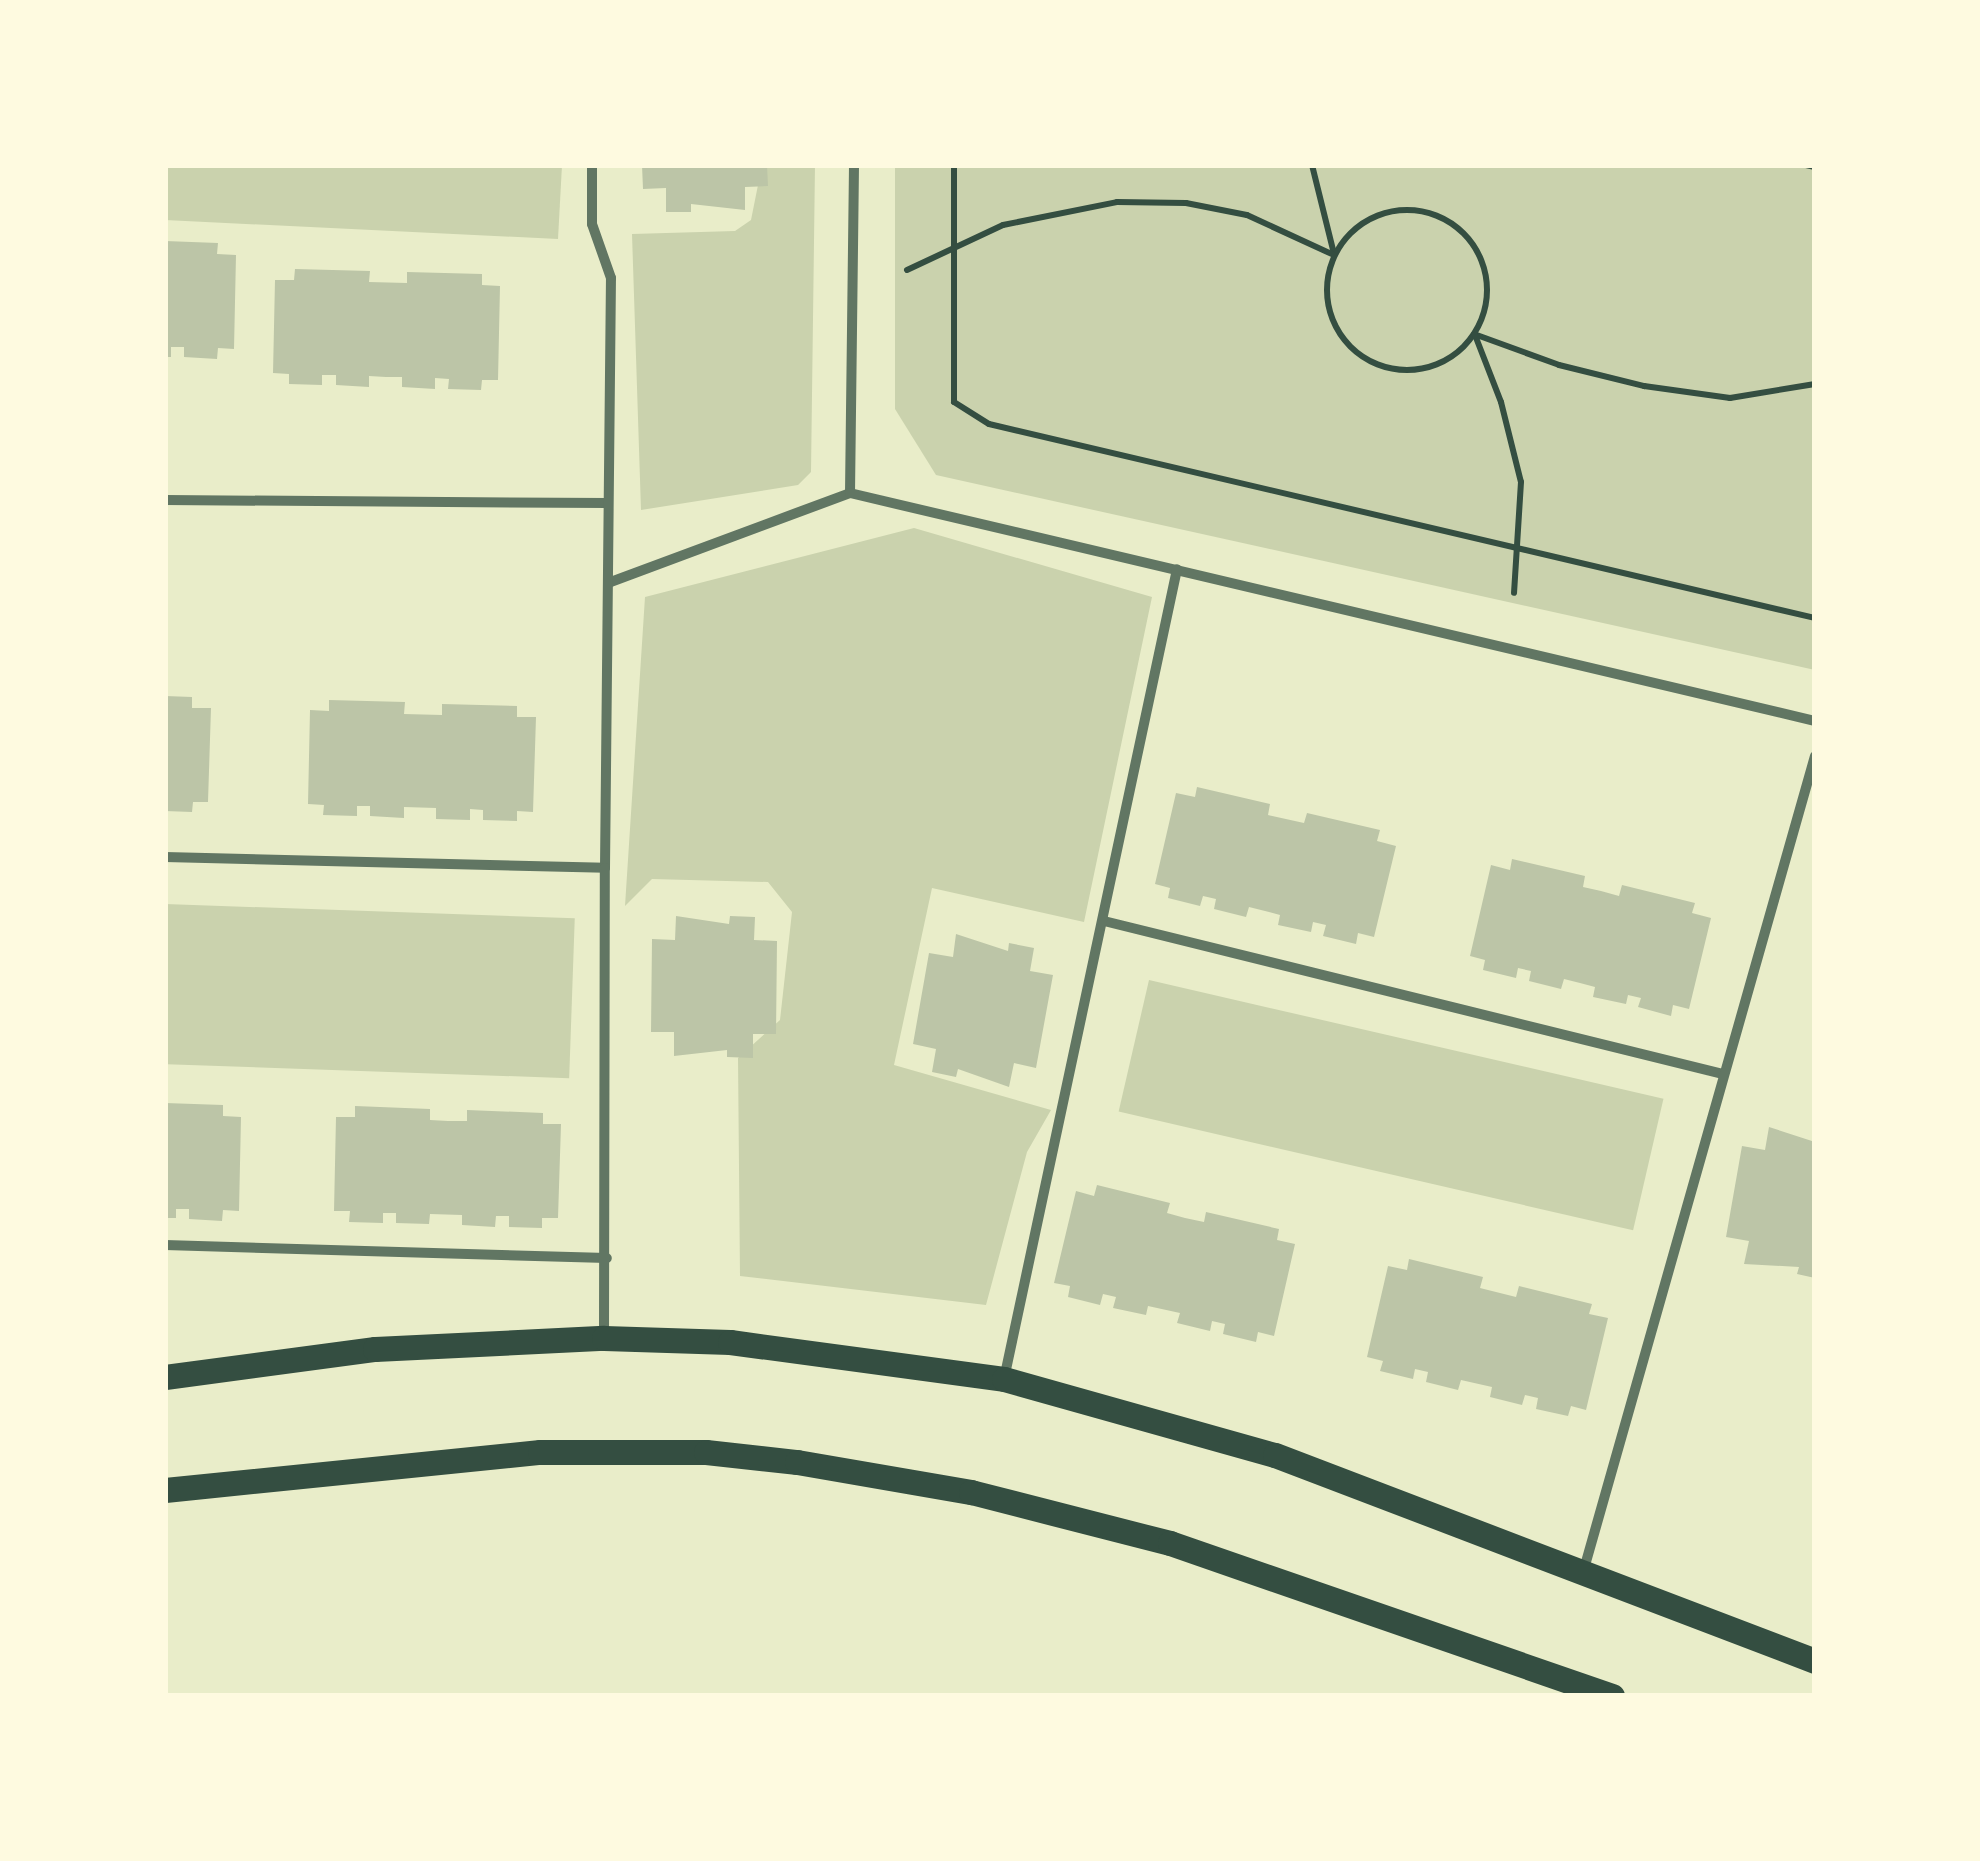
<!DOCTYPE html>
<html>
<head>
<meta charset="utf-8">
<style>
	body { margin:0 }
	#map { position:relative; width:1980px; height:1861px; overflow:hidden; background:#e9edc9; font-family:Ubuntu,sans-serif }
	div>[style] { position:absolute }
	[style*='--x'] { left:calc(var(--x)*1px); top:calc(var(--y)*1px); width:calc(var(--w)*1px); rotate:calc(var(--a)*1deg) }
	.green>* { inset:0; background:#cad2ad; transform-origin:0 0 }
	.building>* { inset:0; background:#bcc5a7 }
	.path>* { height:6px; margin:-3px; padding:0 3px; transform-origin:3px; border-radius:3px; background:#344e41 }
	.path>.ring { margin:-3px; padding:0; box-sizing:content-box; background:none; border:6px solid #344e41; border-radius:50% }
	.minor>* { height:10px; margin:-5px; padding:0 5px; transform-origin:5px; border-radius:5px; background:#617663 }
	.primary>* { height:25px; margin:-12.5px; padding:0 12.5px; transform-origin:12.5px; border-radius:12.5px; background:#344e41 }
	span { translate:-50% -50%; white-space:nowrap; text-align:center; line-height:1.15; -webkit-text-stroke:8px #fefae0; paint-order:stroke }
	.frame { position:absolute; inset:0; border:168px solid #fefae0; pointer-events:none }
</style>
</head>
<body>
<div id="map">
	<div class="green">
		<div style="clip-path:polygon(165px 165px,562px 165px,558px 239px,165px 220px)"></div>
		<div style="clip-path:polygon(762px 165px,815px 165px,811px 472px,798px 485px,641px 510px,632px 234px,735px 231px,751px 220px)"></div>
		<div style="clip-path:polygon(895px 165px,1815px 165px,1815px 670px,936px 475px,895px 409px)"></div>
		<div style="clip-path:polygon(914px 528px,1152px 597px,1084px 922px,932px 888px,894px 1065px,1051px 1110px,1027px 1152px,986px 1305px,740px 1276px,738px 1058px,780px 1020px,792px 912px,768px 882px,652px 879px,625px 906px,645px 597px)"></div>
		<div style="left:165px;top:904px;width:410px;height:160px;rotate:2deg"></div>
		<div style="left:1149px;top:980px;width:528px;height:135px;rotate:13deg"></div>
	</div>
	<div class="building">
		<div style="clip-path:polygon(642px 165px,767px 165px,768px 186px,745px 187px,745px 210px,691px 204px,691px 212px,666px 212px,666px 188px,643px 189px)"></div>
		<div style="clip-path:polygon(165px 241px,218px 243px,217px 254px,236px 255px,234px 349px,218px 348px,217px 359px,184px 357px,184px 347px,171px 347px,171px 357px,165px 357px)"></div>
		<div style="clip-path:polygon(295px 269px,370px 271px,369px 282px,407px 283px,407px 272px,482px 274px,482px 285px,500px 286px,498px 380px,482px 380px,481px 390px,448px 389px,449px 379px,435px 378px,435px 389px,402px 387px,402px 377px,386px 377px,369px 376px,369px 387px,336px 385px,336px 375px,322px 375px,322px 385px,289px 384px,289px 374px,273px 373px,275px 280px,294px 280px)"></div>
		<div style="clip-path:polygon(165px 696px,192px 697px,192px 708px,211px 708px,208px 802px,193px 802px,192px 812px,165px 811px)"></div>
		<div style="clip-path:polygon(329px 700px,405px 702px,404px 714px,442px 715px,442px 704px,517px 706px,517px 717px,536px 717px,533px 812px,517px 811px,517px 821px,483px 820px,483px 810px,470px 809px,470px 820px,436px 819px,436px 808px,404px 807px,404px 818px,370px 816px,370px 806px,357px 806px,357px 816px,323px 815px,324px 805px,308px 804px,310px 710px,329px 711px)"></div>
		<div style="clip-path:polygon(1197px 787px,1270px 804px,1268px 815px,1304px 823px,1307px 813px,1380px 830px,1377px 841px,1396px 846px,1374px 937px,1358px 933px,1356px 944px,1323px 936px,1326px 925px,1313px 922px,1311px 932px,1278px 925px,1280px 915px,1265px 911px,1249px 907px,1246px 917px,1214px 909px,1216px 899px,1203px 896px,1200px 906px,1168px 898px,1170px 888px,1155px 884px,1176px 793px,1195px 797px)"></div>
		<div style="clip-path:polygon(1512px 859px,1585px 876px,1583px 887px,1601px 891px,1619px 896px,1622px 885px,1695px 903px,1692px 913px,1711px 918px,1689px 1009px,1673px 1005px,1671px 1016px,1638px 1007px,1641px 998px,1628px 995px,1626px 1004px,1593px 997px,1595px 987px,1580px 983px,1564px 979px,1561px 989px,1529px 981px,1531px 971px,1518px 968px,1516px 978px,1483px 970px,1485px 960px,1470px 956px,1491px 865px,1510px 870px)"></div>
		<div style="clip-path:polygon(676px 916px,729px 924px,730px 916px,755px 917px,754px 940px,777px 941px,776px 1034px,753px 1034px,753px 1058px,727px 1057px,727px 1050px,674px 1056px,674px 1032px,651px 1032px,652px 939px,675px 940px)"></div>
		<div style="clip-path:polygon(956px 934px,1008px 951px,1009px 943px,1034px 948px,1030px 971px,1053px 975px,1036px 1068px,1014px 1063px,1009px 1087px,958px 1069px,956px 1077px,932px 1072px,936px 1049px,913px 1044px,929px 953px,953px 957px)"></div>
		<div style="clip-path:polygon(165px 1103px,223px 1105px,223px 1116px,241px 1117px,239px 1211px,223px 1210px,222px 1221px,189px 1219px,189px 1209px,176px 1209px,176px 1218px,165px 1218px)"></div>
		<div style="clip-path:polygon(355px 1106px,430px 1109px,430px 1120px,448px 1121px,467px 1121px,467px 1110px,543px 1113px,543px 1124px,561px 1124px,558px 1218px,542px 1218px,542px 1228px,509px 1227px,509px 1216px,496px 1216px,495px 1227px,462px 1225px,462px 1215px,430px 1214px,429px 1224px,396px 1223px,396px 1213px,383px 1213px,383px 1223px,349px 1222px,350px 1211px,334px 1211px,336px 1117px,355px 1117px)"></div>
		<div style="clip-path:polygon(1769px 1127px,1815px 1142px,1815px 1278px,1797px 1274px,1799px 1267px,1744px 1264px,1749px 1241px,1726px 1237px,1742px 1146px,1765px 1150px)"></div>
		<div style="clip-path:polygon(1097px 1185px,1170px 1203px,1167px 1213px,1185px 1218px,1204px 1222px,1206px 1212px,1279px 1229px,1277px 1240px,1295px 1244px,1274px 1336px,1258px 1332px,1256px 1342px,1223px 1334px,1225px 1324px,1212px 1321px,1210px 1331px,1177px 1323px,1180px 1313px,1148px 1306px,1146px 1315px,1113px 1308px,1116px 1297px,1103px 1294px,1100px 1305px,1068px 1297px,1070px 1286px,1054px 1283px,1076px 1191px,1094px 1196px)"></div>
		<div style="clip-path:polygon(1409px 1259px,1483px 1277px,1480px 1288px,1516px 1297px,1519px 1286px,1592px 1304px,1589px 1314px,1608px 1318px,1586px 1410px,1571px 1406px,1568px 1416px,1536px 1409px,1538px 1398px,1525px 1395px,1522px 1405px,1490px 1397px,1492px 1387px,1461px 1380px,1458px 1390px,1426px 1382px,1428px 1372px,1415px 1369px,1413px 1379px,1380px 1371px,1383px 1361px,1367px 1357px,1388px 1266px,1407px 1270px)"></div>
	</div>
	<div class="path">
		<div style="--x:954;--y:165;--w:237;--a:90"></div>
		<div style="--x:954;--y:402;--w:41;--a:32.2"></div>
		<div style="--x:989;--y:424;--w:848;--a:13.22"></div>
		<div style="--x:1312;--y:165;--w:92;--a:76.1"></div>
		<div style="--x:1806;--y:165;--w:9;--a:13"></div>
		<div class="ring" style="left:1327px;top:210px;width:154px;height:154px"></div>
		<div style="--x:907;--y:270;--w:106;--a:-25.1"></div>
		<div style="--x:1003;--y:225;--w:116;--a:-11.4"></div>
		<div style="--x:1117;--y:202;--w:69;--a:0.8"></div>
		<div style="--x:1186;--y:203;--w:62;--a:11.1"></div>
		<div style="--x:1247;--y:215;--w:96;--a:24.7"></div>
		<div style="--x:1474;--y:334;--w:90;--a:20"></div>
		<div style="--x:1559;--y:365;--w:88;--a:13.9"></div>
		<div style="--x:1644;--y:386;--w:87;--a:7.9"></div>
		<div style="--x:1730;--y:398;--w:86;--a:-9.4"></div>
		<div style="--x:1475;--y:335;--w:72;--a:68.8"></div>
		<div style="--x:1501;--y:402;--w:82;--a:76"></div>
		<div style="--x:1521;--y:482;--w:111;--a:93.6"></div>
	</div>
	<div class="minor">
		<div style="--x:850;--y:493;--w:328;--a:-89.3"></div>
		<div style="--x:165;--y:500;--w:443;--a:0.4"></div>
		<div style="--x:608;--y:583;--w:258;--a:-20.4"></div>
		<div style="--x:850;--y:493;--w:992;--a:13.29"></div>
		<div style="--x:165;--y:857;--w:440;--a:1.4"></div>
		<div style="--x:605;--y:868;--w:590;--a:-89.42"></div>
		<div style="--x:611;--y:278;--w:57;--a:-109.4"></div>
		<div style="--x:592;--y:224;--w:59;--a:-90"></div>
		<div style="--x:1104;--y:921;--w:638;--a:13.88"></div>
		<div style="--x:165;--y:1245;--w:442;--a:1.7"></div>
		<div style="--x:604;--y:1337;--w:469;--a:-89.9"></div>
		<div style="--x:1004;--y:1379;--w:828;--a:-77.94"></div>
		<div style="--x:1584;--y:1569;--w:845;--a:-74.14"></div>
	</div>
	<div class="primary">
		<div style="--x:165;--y:1377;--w:212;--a:-7.6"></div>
		<div style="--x:375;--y:1349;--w:229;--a:-2.8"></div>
		<div style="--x:604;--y:1338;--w:126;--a:1.8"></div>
		<div style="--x:730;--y:1342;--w:276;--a:7.7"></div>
		<div style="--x:1004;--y:1379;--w:281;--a:15.7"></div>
		<div style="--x:1275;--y:1455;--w:578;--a:20.88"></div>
		<div style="--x:165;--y:1490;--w:377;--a:-5.8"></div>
		<div style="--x:540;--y:1452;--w:166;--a:0"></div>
		<div style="--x:706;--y:1452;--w:92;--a:6.3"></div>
		<div style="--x:797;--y:1462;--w:177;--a:9.8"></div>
		<div style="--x:971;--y:1492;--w:205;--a:14.4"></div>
		<div style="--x:1170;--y:1543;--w:468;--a:19.1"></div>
	</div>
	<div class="frame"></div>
</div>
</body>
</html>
